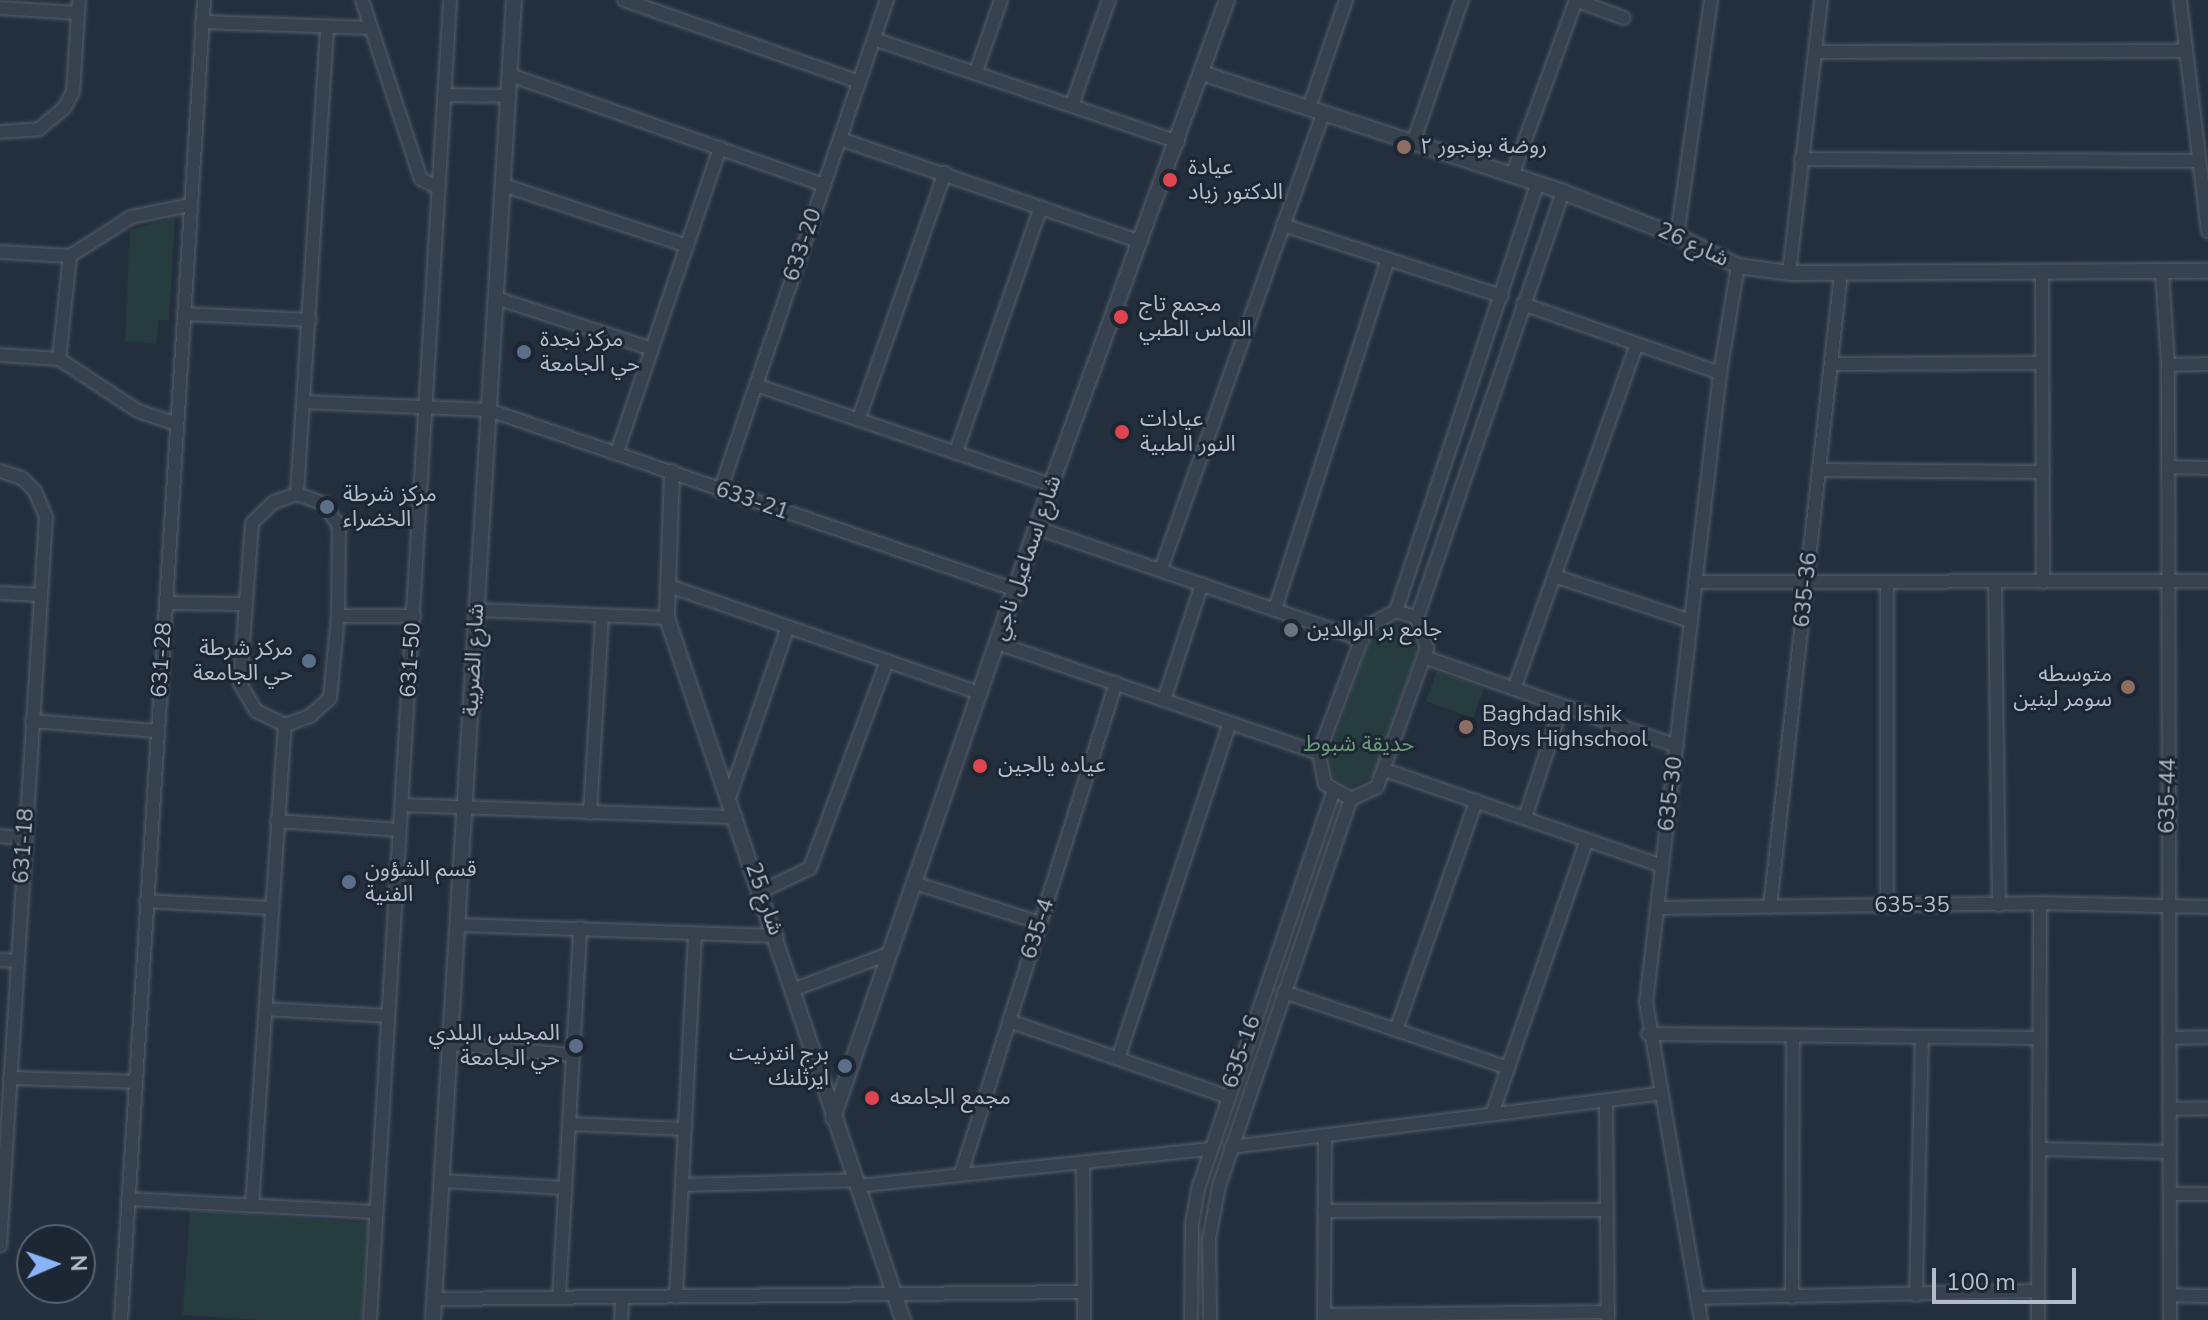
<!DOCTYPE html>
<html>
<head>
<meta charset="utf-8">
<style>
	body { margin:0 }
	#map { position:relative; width:2208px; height:1320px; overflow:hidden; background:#242f3e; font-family:"Nunito Sans","Noto Sans Arabic",sans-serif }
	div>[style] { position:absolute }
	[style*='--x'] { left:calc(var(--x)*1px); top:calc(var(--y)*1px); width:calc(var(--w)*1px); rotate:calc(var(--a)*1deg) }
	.green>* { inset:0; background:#263c3f; transform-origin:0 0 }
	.roads { filter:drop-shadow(0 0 2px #565f6c) drop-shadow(0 0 2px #565f6c) }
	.minor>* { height:12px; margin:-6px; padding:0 6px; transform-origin:6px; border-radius:6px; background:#38414e }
	.tertiary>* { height:14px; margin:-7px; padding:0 7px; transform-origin:7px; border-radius:7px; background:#38414e }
	.dots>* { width:22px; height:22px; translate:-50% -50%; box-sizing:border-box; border:4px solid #1d2633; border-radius:50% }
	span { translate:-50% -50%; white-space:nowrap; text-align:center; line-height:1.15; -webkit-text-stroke:6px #1d2633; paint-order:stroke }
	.poi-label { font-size:22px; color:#b4bcc9 }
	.left { translate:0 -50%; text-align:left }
	.right { translate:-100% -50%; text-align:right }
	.street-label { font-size:22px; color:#b4bcc9 }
	.park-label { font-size:22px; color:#6b9a76 }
	.north { position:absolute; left:16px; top:1224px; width:80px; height:80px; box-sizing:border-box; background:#1d2633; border:2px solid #59626f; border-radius:50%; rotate:88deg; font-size:22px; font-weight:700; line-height:32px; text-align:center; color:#b4bcc9 }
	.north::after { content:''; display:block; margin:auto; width:28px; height:36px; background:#8ab4f8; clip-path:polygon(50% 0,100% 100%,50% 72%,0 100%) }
	.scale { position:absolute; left:1932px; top:1268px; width:144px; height:36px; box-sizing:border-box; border:4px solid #b4bcc9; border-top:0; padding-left:10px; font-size:24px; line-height:28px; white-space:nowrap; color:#b4bcc9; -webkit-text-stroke:6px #1d2633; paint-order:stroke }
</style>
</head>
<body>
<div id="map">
	<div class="green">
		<div style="clip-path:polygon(175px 217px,169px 320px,159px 320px,156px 344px,125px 341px,130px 230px)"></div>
		<div style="clip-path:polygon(1390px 621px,1412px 628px,1417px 652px,1374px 777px,1351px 787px,1333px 778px,1329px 754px,1370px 639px)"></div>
		<div style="left:1437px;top:671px;width:50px;height:32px;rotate:20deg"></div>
		<div style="left:190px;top:1210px;width:179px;height:105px;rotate:4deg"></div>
	</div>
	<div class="roads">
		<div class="minor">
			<div style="--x:362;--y:0;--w:188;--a:71.8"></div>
			<div style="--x:421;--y:179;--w:20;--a:27"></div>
			<div style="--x:624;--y:0;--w:249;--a:19.2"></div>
			<div style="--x:1576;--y:0;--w:51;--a:20.6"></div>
			<div style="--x:2180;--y:0;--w:233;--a:83.1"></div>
			<div style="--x:0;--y:8;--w:78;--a:3.7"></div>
			<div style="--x:202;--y:22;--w:169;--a:2"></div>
			<div style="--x:874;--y:39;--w:321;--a:18.7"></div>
			<div style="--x:1815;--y:52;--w:371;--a:-0.2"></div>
			<div style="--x:976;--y:72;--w:76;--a:-70.9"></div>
			<div style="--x:510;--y:75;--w:333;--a:19.3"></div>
			<div style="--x:444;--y:95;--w:64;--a:0.9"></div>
			<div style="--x:1072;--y:105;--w:111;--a:-70.6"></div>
			<div style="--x:1309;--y:108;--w:114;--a:-71.1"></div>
			<div style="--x:0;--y:132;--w:39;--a:-4"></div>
			<div style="--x:39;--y:129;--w:33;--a:-40"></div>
			<div style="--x:64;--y:108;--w:18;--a:-61"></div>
			<div style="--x:73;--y:92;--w:92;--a:-86.3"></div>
			<div style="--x:840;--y:139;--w:318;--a:18.9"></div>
			<div style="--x:1413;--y:143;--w:151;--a:-71.1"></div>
			<div style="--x:1801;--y:159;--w:398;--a:0.3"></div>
			<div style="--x:1512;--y:176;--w:187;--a:-70"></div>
			<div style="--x:503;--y:185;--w:194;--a:18.3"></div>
			<div style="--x:1283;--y:225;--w:230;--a:18"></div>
			<div style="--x:1677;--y:236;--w:238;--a:-81.8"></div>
			<div style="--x:0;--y:252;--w:70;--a:3.3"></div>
			<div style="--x:2162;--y:271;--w:94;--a:86.3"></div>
			<div style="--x:2168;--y:365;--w:955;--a:89.88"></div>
			<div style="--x:2042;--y:272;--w:310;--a:89.8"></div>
			<div style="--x:1789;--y:273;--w:275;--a:-83.3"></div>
			<div style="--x:496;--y:298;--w:164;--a:18.1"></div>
			<div style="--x:1523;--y:304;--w:209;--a:19.3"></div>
			<div style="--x:184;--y:314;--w:126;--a:2.7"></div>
			<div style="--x:0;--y:355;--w:59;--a:3.9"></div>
			<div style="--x:1831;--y:364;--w:211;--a:-0.3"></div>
			<div style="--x:2168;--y:365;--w:40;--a:-1.4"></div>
			<div style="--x:756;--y:385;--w:311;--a:18.7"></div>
			<div style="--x:304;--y:402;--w:185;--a:2.5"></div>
			<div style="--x:489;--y:410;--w:557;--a:18.86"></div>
			<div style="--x:859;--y:418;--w:260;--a:-70.7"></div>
			<div style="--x:177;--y:424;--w:41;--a:-161.6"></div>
			<div style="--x:138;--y:411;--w:95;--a:-146.6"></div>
			<div style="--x:59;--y:359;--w:104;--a:-83.9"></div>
			<div style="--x:70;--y:256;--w:72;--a:-32.6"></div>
			<div style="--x:131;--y:217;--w:60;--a:-11.5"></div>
			<div style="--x:617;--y:452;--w:321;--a:-71.3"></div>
			<div style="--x:956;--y:452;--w:259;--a:-70.9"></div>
			<div style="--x:2168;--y:467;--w:40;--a:1.4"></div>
			<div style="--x:1819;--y:470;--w:224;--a:0.5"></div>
			<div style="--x:0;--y:471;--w:23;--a:18"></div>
			<div style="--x:22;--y:478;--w:18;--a:45"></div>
			<div style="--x:35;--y:491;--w:28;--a:67"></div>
			<div style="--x:46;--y:517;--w:730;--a:93.61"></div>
			<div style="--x:720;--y:491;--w:519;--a:-71.22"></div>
			<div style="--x:297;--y:494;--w:29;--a:20"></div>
			<div style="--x:324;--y:504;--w:27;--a:56"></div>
			<div style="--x:339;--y:526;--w:90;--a:90.6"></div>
			<div style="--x:338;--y:616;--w:82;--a:95.6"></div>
			<div style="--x:330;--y:698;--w:27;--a:138"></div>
			<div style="--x:310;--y:716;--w:27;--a:160"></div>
			<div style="--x:285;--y:725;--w:32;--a:-154"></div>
			<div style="--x:256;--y:711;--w:32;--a:-120"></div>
			<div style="--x:240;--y:683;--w:160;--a:-85.7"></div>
			<div style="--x:252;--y:523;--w:30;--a:-44"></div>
			<div style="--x:274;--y:502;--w:24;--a:-19"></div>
			<div style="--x:297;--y:494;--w:467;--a:-86.3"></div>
			<div style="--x:1037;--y:528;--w:344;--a:19"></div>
			<div style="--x:1161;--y:569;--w:484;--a:-70.4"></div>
			<div style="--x:1554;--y:576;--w:144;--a:18.2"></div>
			<div style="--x:1695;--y:582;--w:513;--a:-0.11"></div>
			<div style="--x:1995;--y:582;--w:323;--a:89.3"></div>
			<div style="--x:669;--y:586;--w:329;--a:19"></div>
			<div style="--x:0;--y:593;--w:41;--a:2.8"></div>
			<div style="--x:166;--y:603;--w:78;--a:0.7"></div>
			<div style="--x:1275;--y:609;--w:368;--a:-72.1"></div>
			<div style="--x:477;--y:610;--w:190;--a:2.4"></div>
			<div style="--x:1396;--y:611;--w:22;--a:18"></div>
			<div style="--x:1417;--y:618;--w:32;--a:72"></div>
			<div style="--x:1427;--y:648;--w:148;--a:109.8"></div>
			<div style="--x:1377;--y:787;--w:29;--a:155"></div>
			<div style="--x:1351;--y:799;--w:30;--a:-150"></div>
			<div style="--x:1325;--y:784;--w:32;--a:-101"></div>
			<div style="--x:1319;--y:753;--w:134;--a:-69.5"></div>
			<div style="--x:1366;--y:627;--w:34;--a:-28"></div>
			<div style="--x:1396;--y:611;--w:450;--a:-71.7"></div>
			<div style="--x:338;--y:616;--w:76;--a:0"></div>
			<div style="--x:1417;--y:618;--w:450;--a:-71.1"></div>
			<div style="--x:997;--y:643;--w:340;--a:18.9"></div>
			<div style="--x:1424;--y:657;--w:268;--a:19.4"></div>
			<div style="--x:1514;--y:689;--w:366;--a:-70.4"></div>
			<div style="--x:1164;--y:700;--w:122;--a:-71.9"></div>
			<div style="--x:32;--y:721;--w:124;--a:4.6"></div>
			<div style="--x:1385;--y:770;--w:293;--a:19.1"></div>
			<div style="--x:729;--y:798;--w:181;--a:-71"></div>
			<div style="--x:401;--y:805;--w:335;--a:2.1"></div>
			<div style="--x:590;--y:813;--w:197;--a:-86.5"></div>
			<div style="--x:1525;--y:818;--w:118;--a:-71.7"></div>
			<div style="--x:277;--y:821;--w:122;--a:4.2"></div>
			<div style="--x:0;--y:836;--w:25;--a:5"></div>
			<div style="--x:915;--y:883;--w:131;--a:17.7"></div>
			<div style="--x:762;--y:891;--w:53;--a:-25.6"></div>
			<div style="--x:810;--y:868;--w:221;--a:-69.6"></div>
			<div style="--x:146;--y:901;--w:125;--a:3.2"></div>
			<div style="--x:1887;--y:906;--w:324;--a:-90"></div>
			<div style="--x:1770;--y:907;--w:638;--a:-83.61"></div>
			<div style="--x:1657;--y:908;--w:383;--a:-0.7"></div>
			<div style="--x:2040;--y:903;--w:168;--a:1.4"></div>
			<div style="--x:458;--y:925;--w:319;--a:2"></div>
			<div style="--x:0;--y:960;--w:17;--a:3"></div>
			<div style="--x:795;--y:989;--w:99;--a:-20.6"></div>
			<div style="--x:1284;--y:992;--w:237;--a:18.7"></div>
			<div style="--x:266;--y:1009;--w:121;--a:3.3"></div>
			<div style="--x:1009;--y:1021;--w:230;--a:19.1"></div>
			<div style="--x:1396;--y:1030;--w:243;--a:-70.7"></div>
			<div style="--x:1648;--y:1034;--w:391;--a:0.6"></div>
			<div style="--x:2169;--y:1038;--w:39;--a:-1"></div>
			<div style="--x:451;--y:1044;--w:122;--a:5.2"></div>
			<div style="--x:1118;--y:1059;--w:354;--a:-71.6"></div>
			<div style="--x:10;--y:1078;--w:125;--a:1.8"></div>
			<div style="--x:1606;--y:1101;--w:217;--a:89.5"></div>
			<div style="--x:2169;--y:1109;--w:39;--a:-1"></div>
			<div style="--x:1492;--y:1114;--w:290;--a:-70.9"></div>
			<div style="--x:569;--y:1124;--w:116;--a:2.5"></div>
			<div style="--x:1231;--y:1147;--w:431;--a:-7.1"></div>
			<div style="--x:2039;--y:1149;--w:130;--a:1.3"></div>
			<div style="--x:1083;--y:1164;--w:156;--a:89.6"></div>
			<div style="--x:961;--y:1174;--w:515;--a:-72.48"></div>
			<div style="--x:443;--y:1181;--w:122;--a:3.3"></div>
			<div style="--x:682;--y:1185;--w:174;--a:-1.6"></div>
			<div style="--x:857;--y:1186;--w:354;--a:-6"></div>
			<div style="--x:2171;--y:1194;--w:37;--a:0"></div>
			<div style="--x:128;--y:1199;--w:247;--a:3"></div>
			<div style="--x:252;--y:1206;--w:482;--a:-86.1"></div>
			<div style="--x:1324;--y:1211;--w:283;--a:-0.2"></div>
			<div style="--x:1916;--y:1295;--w:258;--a:-88.7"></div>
			<div style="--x:2170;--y:1295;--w:38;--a:2"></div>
			<div style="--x:559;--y:1297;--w:370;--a:-86.7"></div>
			<div style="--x:676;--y:1297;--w:363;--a:-87"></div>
			<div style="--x:1792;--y:1297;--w:261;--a:-89.8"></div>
			<div style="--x:1697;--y:1298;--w:341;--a:-1.2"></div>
			<div style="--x:436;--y:1299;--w:648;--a:-0.62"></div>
			<div style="--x:1324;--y:1315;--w:284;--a:-0.6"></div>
			<div style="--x:121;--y:1320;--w:1323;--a:-86.4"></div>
			<div style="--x:370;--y:1320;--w:1322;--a:-86.53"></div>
			<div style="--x:621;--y:1320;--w:22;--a:-87"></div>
			<div style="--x:1191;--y:1320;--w:96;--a:-89.4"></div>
			<div style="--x:1192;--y:1224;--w:39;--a:-80"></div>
			<div style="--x:1199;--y:1186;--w:416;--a:-71.2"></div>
			<div style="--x:1210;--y:1320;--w:81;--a:-90.7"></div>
			<div style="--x:1209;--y:1239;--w:54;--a:-79.3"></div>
			<div style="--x:1219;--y:1186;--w:409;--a:-71.2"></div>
			<div style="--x:1324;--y:1320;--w:184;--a:-89.7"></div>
			<div style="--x:1701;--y:1320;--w:322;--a:-99.8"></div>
			<div style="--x:1646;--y:1003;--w:634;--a:-83.3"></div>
			<div style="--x:1720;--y:373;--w:109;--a:-80.5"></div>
			<div style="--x:2038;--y:1320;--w:417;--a:-89.7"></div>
		</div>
		<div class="tertiary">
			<div style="--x:1202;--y:73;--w:380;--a:18.2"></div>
			<div style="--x:1563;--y:192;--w:122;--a:21.1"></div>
			<div style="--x:1677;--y:236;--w:68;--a:26.2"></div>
			<div style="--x:1738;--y:266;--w:51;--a:7.8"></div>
			<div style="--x:1789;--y:273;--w:419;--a:-0.3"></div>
			<div style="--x:672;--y:472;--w:146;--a:92"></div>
			<div style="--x:667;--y:618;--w:741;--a:71.42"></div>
			<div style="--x:833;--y:1118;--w:669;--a:-71"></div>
			<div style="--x:1051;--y:485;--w:516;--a:-70.05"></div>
			<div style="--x:433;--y:1320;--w:1322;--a:-86.49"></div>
		</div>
	</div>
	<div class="dots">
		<div style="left:1404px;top:147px;background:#8d6e63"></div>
		<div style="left:1170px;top:180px;background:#e0444e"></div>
		<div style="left:1121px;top:317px;background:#e0444e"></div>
		<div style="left:524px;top:352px;background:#5c6f8a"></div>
		<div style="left:1122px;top:432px;background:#e0444e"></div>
		<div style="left:327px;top:507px;background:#5c6f8a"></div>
		<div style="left:1291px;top:630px;background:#6b7280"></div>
		<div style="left:309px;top:661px;background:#5c6f8a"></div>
		<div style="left:2128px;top:687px;background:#8d6e63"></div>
		<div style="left:1466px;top:727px;background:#8d6e63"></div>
		<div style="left:980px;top:766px;background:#e0444e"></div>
		<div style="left:349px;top:882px;background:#5c6f8a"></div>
		<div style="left:576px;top:1046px;background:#5c6f8a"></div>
		<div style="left:845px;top:1066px;background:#5c6f8a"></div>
		<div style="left:872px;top:1098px;background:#e0444e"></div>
	</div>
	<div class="poi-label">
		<span class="left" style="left:1420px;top:147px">روضة بونجور ٢</span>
		<span class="left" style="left:1188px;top:180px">عيادة<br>الدكتور زياد</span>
		<span class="left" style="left:1139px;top:317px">مجمع تاج<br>الماس الطبي</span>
		<span class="left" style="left:540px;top:352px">مركز نجدة<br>حي الجامعة</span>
		<span class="left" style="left:1140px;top:432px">عيادات<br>النور الطبية</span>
		<span class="left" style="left:343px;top:507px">مركز شرطة<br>الخضراء</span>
		<span class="left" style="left:1307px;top:630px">جامع بر الوالدين</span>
		<span class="right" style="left:293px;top:661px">مركز شرطة<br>حي الجامعة</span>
		<span class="right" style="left:2112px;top:687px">متوسطه<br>سومر لبنين</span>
		<span class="left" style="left:1482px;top:727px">Baghdad Ishik<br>Boys Highschool</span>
		<span class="left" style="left:998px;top:766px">عياده يالجين</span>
		<span class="left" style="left:365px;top:882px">قسم الشؤون<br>الفنية</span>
		<span class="right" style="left:560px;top:1046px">المجلس البلدي<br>حي الجامعة</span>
		<span class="right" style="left:829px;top:1066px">برج انترنيت<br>ايرثلنك</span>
		<span class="left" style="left:890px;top:1098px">مجمع الجامعه</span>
	</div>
	<div class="street-label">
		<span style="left:803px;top:245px;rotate:-71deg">633-20</span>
		<span style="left:1693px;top:245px;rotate:25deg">شارع 26</span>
		<span style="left:752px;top:501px;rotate:19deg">633-21</span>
		<span style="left:1027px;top:558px;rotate:-71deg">شارع اسماعيل ناجي</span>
		<span style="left:1806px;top:590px;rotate:-84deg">635-36</span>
		<span style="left:162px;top:660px;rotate:-86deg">631-28</span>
		<span style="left:411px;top:660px;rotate:-86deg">631-50</span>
		<span style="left:474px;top:660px;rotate:-87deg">شارع الضريبة</span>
		<span style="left:1671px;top:794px;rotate:-83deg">635-30</span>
		<span style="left:2168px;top:796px;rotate:-89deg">635-44</span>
		<span style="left:24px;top:846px;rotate:-86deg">631-18</span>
		<span style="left:764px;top:899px;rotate:71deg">شارع 25</span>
		<span style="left:1912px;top:906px">635-35</span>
		<span style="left:1038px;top:929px;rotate:-72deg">635-4</span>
		<span style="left:1242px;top:1052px;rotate:-71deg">635-16</span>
	</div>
	<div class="park-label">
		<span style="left:1359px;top:745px">حديقة شبوط</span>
	</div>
	<div class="north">N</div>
	<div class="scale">100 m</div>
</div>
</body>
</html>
